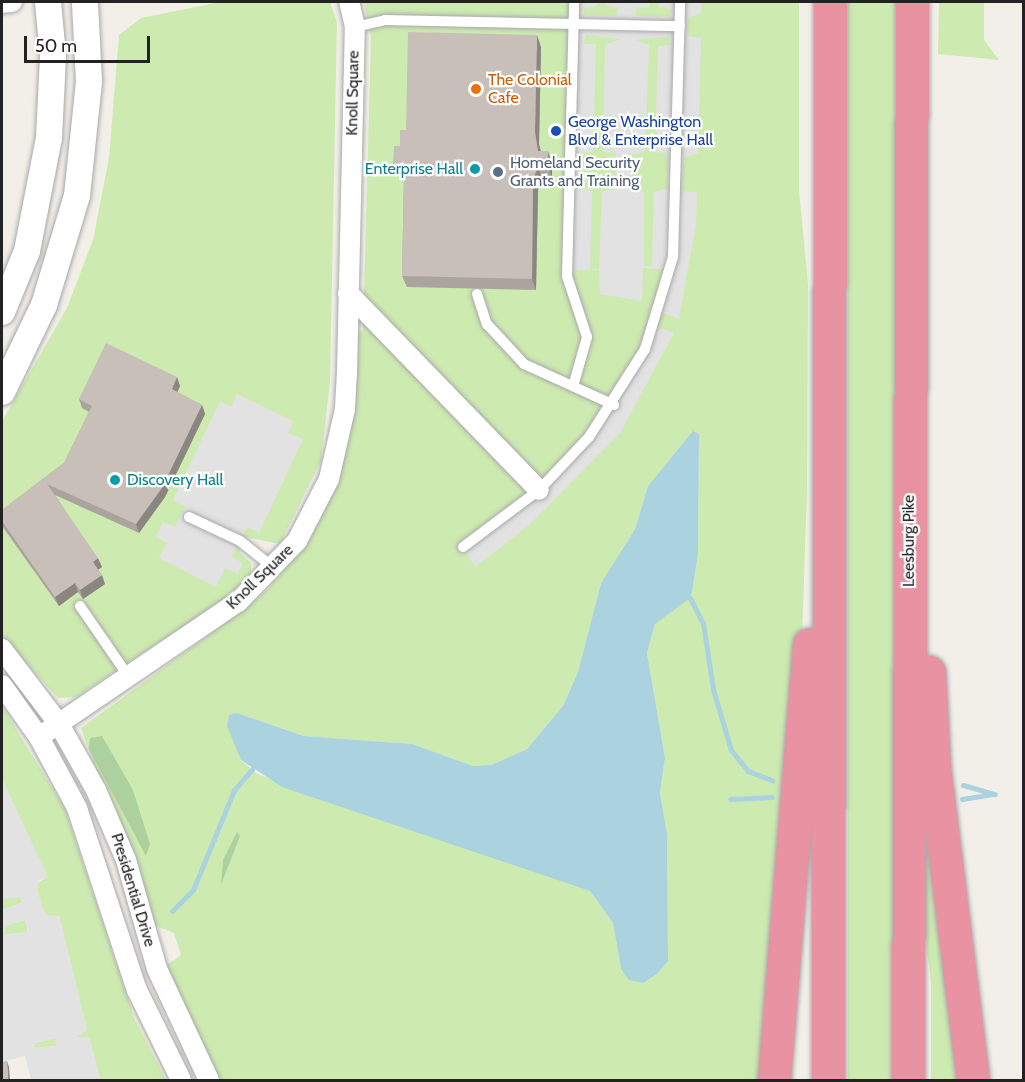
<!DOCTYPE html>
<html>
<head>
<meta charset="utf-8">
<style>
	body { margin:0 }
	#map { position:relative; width:1025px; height:1082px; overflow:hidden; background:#f2efe9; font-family:Cabin,sans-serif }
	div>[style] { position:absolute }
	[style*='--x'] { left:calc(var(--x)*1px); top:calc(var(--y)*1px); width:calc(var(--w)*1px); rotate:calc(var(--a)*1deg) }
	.grass>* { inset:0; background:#cdebb0; transform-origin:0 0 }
	.forest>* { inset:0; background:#add19e }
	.parking>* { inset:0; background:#e2e2e2 }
	.water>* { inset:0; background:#aad3df }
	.stream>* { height:5px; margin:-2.5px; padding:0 2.5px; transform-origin:2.5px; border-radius:2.5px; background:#aad3df }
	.roads { filter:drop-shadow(0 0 2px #a9a9a9) drop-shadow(0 0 2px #a9a9a9) }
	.service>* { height:10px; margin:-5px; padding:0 5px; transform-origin:5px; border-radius:5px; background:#fff }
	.minor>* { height:20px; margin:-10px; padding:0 10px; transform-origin:10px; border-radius:10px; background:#fff }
	.tertiary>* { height:26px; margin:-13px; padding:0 13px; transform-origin:13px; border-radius:13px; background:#fff }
	.motorway>* { height:33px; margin:-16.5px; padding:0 16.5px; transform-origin:16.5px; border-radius:16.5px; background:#e892a2 }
	.wall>* { inset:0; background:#aba49e }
	.shaded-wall>* { inset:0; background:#8b8681 }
	.building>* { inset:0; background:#c7bfb8 }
	.dots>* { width:16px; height:16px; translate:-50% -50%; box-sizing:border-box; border:3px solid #fff; border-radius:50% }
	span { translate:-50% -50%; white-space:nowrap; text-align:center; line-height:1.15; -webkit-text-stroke:4.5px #fff; paint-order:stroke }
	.food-label { font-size:16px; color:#c56008 }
	.left { translate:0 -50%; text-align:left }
	.street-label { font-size:16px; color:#222 }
	.transit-label { font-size:16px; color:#164399 }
	.service-label { font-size:16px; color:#4e5e75 }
	.culture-label { font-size:16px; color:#0d838f }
	.right { translate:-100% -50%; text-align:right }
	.frame { position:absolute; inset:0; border:3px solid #222; pointer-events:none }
	.scale { position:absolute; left:24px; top:36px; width:126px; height:27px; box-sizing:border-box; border:3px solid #222; border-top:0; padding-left:8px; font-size:18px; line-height:21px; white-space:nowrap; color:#222; -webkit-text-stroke:4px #fff; paint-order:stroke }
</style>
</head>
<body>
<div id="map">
	<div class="grass">
		<div style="clip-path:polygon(220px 2px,330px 2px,337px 22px,330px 382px,321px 461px,280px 544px,246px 537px,239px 552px,251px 563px,251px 574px,236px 591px,76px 697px,58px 698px,2px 636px,2px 421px,67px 308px,93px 240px,109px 158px,119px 35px,141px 18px)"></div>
		<div style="clip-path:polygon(evenodd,364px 2px,799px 2px,799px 190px,808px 283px,807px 489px,801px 669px,764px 1080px,217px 1080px,167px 974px,167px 965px,181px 955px,174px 933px,151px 924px,81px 728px,242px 611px,270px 587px,313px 528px,351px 340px,363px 329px,371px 39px,364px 2px,693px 432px,699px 434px,698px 554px,693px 586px,655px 624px,647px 653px,665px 758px,660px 793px,667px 834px,668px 961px,658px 973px,621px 969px,613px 923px,590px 891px,257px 774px,241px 760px,237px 713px,304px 736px,411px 744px,473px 766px,491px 765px,527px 749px,563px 706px,578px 672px,601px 583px,635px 529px,648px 486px,693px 432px)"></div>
		<div style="left:848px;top:2px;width:48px;height:1078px"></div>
		<div style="clip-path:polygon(939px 2px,984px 2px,984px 40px,999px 60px,938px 54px)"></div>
		<div style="clip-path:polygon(2px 706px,65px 809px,134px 1018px,166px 1080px,100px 1080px,89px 1037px,76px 1037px,87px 1030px,59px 916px,49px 918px,42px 911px,36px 884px,47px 877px,2px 779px)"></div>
		<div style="clip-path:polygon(924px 749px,961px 1080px,931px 1080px,931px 981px,923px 919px)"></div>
		<div style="clip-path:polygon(7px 897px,20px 897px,23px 903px,2px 910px,2px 899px)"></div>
		<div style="clip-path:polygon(25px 920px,28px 932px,4px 935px,5px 926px)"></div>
		<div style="clip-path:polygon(56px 1038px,56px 1046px,33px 1048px,35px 1043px)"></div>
	</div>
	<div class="forest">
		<div style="clip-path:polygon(102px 736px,133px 790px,150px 844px,146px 856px,89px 749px,90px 738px)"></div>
		<div style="clip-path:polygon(237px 832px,240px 836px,221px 885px,223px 860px)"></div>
	</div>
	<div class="parking">
		<div style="clip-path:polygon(evenodd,574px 2px,597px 2px,597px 6px,584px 8px,584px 15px,616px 16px,619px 8px,606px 6px,606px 2px,650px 2px,649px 7px,636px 8px,636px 16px,669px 17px,672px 9px,658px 7px,659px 2px,702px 2px,701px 14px,687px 18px,688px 36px,701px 38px,698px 154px,684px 157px,682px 190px,697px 193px,696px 224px,679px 319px,659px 312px,670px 270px,643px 268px,642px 301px,600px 294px,599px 270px,567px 270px,574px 2px,586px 35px,620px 39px,605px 45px,603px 152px,616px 153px,616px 188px,602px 192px,599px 269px,590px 269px,592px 191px,578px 188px,580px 153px,593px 152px,596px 44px,583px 44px,586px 35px,574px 2px,669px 36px,671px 45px,658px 46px,655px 152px,668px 153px,668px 188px,654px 192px,652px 266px,644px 266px,644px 191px,631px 191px,631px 155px,645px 152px,649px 45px,635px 40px,669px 36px)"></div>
		<div style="clip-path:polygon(654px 326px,674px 333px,620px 433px,528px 526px,475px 567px,463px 547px,486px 533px,589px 437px)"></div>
		<div style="clip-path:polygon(237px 394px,293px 421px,288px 433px,303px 439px,259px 533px,247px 527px,232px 557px,243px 563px,238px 574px,225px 568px,216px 587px,159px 558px,167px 543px,156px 537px,163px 522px,175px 527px,185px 506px,173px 500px,220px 401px,231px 407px)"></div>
		<div style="clip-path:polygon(evenodd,2px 779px,48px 877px,38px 881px,37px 890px,45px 915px,59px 916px,87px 1030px,76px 1037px,89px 1037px,100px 1080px,31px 1080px,25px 1056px,2px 1062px,2px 910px,23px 902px,20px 897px,2px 899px,2px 779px,25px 920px,29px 932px,4px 935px,5px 926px,25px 920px,2px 779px,55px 1038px,56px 1046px,33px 1048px,35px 1043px,55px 1038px)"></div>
	</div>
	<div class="water">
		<div style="clip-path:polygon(693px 431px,699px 434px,698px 554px,693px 586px,690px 598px,655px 624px,647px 653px,665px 758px,660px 793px,667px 834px,668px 961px,658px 973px,643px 983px,629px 980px,621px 969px,613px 923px,590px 891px,282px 787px,241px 760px,227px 726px,229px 715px,237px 713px,304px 736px,412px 744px,473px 766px,491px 765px,527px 749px,563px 706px,578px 672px,601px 583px,635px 529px,648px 486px)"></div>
	</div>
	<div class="stream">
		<div style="--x:690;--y:598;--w:28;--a:63"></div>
		<div style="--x:703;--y:623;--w:67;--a:81.4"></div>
		<div style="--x:713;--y:689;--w:64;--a:73.6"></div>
		<div style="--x:731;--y:750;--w:27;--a:51"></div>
		<div style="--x:748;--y:771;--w:26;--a:21"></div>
		<div style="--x:963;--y:785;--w:33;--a:16"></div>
		<div style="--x:730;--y:799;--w:42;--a:-2.7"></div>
		<div style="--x:962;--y:799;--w:31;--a:-9"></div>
		<div style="--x:172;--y:911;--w:30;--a:-45"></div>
		<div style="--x:193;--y:890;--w:108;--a:-67.7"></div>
		<div style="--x:234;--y:790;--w:28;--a:-49"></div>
	</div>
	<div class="roads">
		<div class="service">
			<div style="--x:355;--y:27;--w:31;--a:-13"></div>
			<div style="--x:385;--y:20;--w:295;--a:1.2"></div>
			<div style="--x:477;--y:294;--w:32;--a:72"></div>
			<div style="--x:487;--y:324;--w:54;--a:47.2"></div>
			<div style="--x:524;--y:364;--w:99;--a:24.5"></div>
			<div style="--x:574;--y:383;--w:48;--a:-74.2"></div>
			<div style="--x:587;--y:337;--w:64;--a:-108.2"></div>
			<div style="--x:567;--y:276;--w:274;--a:-88.5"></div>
			<div style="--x:189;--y:517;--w:56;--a:25.2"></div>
			<div style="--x:240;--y:541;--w:43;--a:38.5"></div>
			<div style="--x:463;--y:547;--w:95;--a:-36.9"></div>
			<div style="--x:539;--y:490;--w:73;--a:-46.7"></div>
			<div style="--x:589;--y:437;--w:104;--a:-57.5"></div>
			<div style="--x:645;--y:349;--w:96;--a:-73.1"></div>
			<div style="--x:673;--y:257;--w:255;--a:-88.4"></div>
			<div style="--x:80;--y:606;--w:86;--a:55.4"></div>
		</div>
		<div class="minor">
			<div style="--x:2;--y:3;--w:10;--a:-6"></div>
			<div style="--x:348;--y:293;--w:274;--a:45.9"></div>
			<div style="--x:2;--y:649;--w:94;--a:52.8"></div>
			<div style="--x:59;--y:724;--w:76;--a:60.7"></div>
			<div style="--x:96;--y:790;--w:76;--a:66.8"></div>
			<div style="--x:126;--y:860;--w:113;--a:74.1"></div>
			<div style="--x:157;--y:969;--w:123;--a:64.9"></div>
			<div style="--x:2;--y:685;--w:64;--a:54.6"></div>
			<div style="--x:39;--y:737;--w:81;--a:61.8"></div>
			<div style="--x:77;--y:808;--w:192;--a:71.8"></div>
			<div style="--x:137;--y:990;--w:100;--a:63.9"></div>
			<div style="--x:39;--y:737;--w:240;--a:-34.2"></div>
			<div style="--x:238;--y:602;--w:85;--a:-46"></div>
			<div style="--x:297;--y:541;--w:70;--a:-62.7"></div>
			<div style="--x:329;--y:479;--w:72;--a:-77.1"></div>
			<div style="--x:345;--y:409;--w:36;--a:-87"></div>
			<div style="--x:347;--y:373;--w:346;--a:-88.7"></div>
			<div style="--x:355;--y:27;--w:26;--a:-103"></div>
		</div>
		<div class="tertiary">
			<div style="--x:2;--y:312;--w:66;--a:-67.7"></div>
			<div style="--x:27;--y:251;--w:115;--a:-79"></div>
			<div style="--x:49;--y:138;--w:82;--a:-87.2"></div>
			<div style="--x:53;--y:56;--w:54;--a:-95.3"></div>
			<div style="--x:2;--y:392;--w:97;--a:-64.2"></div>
			<div style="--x:44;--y:305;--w:114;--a:-73.2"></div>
			<div style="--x:77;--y:196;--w:115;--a:-84"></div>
			<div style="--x:89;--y:82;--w:80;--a:-92.9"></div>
		</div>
		<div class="motorway">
			<div style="--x:929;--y:672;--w:95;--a:87"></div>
			<div style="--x:934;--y:767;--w:315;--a:82.9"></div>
			<div style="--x:774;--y:1080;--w:437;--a:-85.4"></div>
			<div style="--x:828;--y:1080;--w:1078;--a:-89.89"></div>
			<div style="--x:908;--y:1080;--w:1078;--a:-89.79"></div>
		</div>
	</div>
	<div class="wall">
		<div style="clip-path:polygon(541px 47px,539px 144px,541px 151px,552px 163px,552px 179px,542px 179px,538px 190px,536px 290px,407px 287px,402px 276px,404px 176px,398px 176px,393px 164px,400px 146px)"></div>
		<div style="clip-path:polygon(177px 377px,180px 386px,177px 392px,202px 405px,205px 414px,165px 497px,139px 533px,55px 495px,102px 567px,98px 570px,105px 584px,83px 599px,78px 592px,59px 606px,2px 526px,2px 510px,64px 463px,89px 412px,82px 408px,79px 399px)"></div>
	</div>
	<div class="shaded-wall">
		<div style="clip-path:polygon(537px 35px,541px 47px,539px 144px,543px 162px,538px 151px,535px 132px)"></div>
		<div style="clip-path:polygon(548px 151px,552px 163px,552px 179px,548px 167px)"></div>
		<div style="clip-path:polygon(538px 167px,542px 179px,538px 190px,536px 290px,532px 279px,533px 179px)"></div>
		<div style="clip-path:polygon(177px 377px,180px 386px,175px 398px,172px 389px)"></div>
		<div style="clip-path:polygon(202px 405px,205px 414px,165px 497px,139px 533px,136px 524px)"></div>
		<div style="clip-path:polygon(98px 558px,102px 567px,96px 571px,93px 562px)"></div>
		<div style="clip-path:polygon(102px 575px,105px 584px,83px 599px,80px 590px)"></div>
		<div style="clip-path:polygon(75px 583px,78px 592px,59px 606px,55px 597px)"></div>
		<div style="clip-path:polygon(7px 1061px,9px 1067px,10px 1080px,8px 1080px)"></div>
	</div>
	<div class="building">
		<div style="clip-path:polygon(408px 32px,537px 35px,535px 132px,538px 151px,548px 151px,548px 167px,538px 167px,533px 179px,532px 279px,402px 276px,404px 177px,400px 164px,393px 164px,394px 146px,400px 146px,400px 130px,406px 130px)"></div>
		<div style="clip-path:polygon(106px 343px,177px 377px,172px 389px,202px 405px,162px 488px,136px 524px,47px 484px,98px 558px,93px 562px,102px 575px,80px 590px,75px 583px,55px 597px,2px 521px,2px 510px,64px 463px,92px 406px,79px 399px)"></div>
		<div style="clip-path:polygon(7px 1061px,8px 1080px,2px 1080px,2px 1062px)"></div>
	</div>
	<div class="dots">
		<div style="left:476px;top:89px;background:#e8710a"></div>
		<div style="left:556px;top:131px;background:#1a4fb4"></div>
		<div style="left:475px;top:169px;background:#0f9aa8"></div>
		<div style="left:498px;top:172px;background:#5c6f8a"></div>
		<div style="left:115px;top:480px;background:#0f9aa8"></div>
	</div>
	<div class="food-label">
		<span class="left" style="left:488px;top:89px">The Colonial<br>Cafe</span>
	</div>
	<div class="street-label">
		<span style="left:353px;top:93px;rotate:-89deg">Knoll Square</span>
		<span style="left:909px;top:541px;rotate:-90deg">Leesburg Pike</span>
		<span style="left:260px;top:577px;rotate:-44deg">Knoll Square</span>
		<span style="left:133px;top:890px;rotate:73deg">Presidential Drive</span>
	</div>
	<div class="transit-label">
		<span class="left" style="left:568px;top:131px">George Washington<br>Blvd &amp; Enterprise Hall</span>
	</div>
	<div class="service-label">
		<span class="left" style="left:510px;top:172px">Homeland Security<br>Grants and Training</span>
	</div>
	<div class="culture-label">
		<span class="right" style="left:463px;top:169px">Enterprise Hall</span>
		<span class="left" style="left:127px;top:480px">Discovery Hall</span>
	</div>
	<div class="frame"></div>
	<div class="scale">50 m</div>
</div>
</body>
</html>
